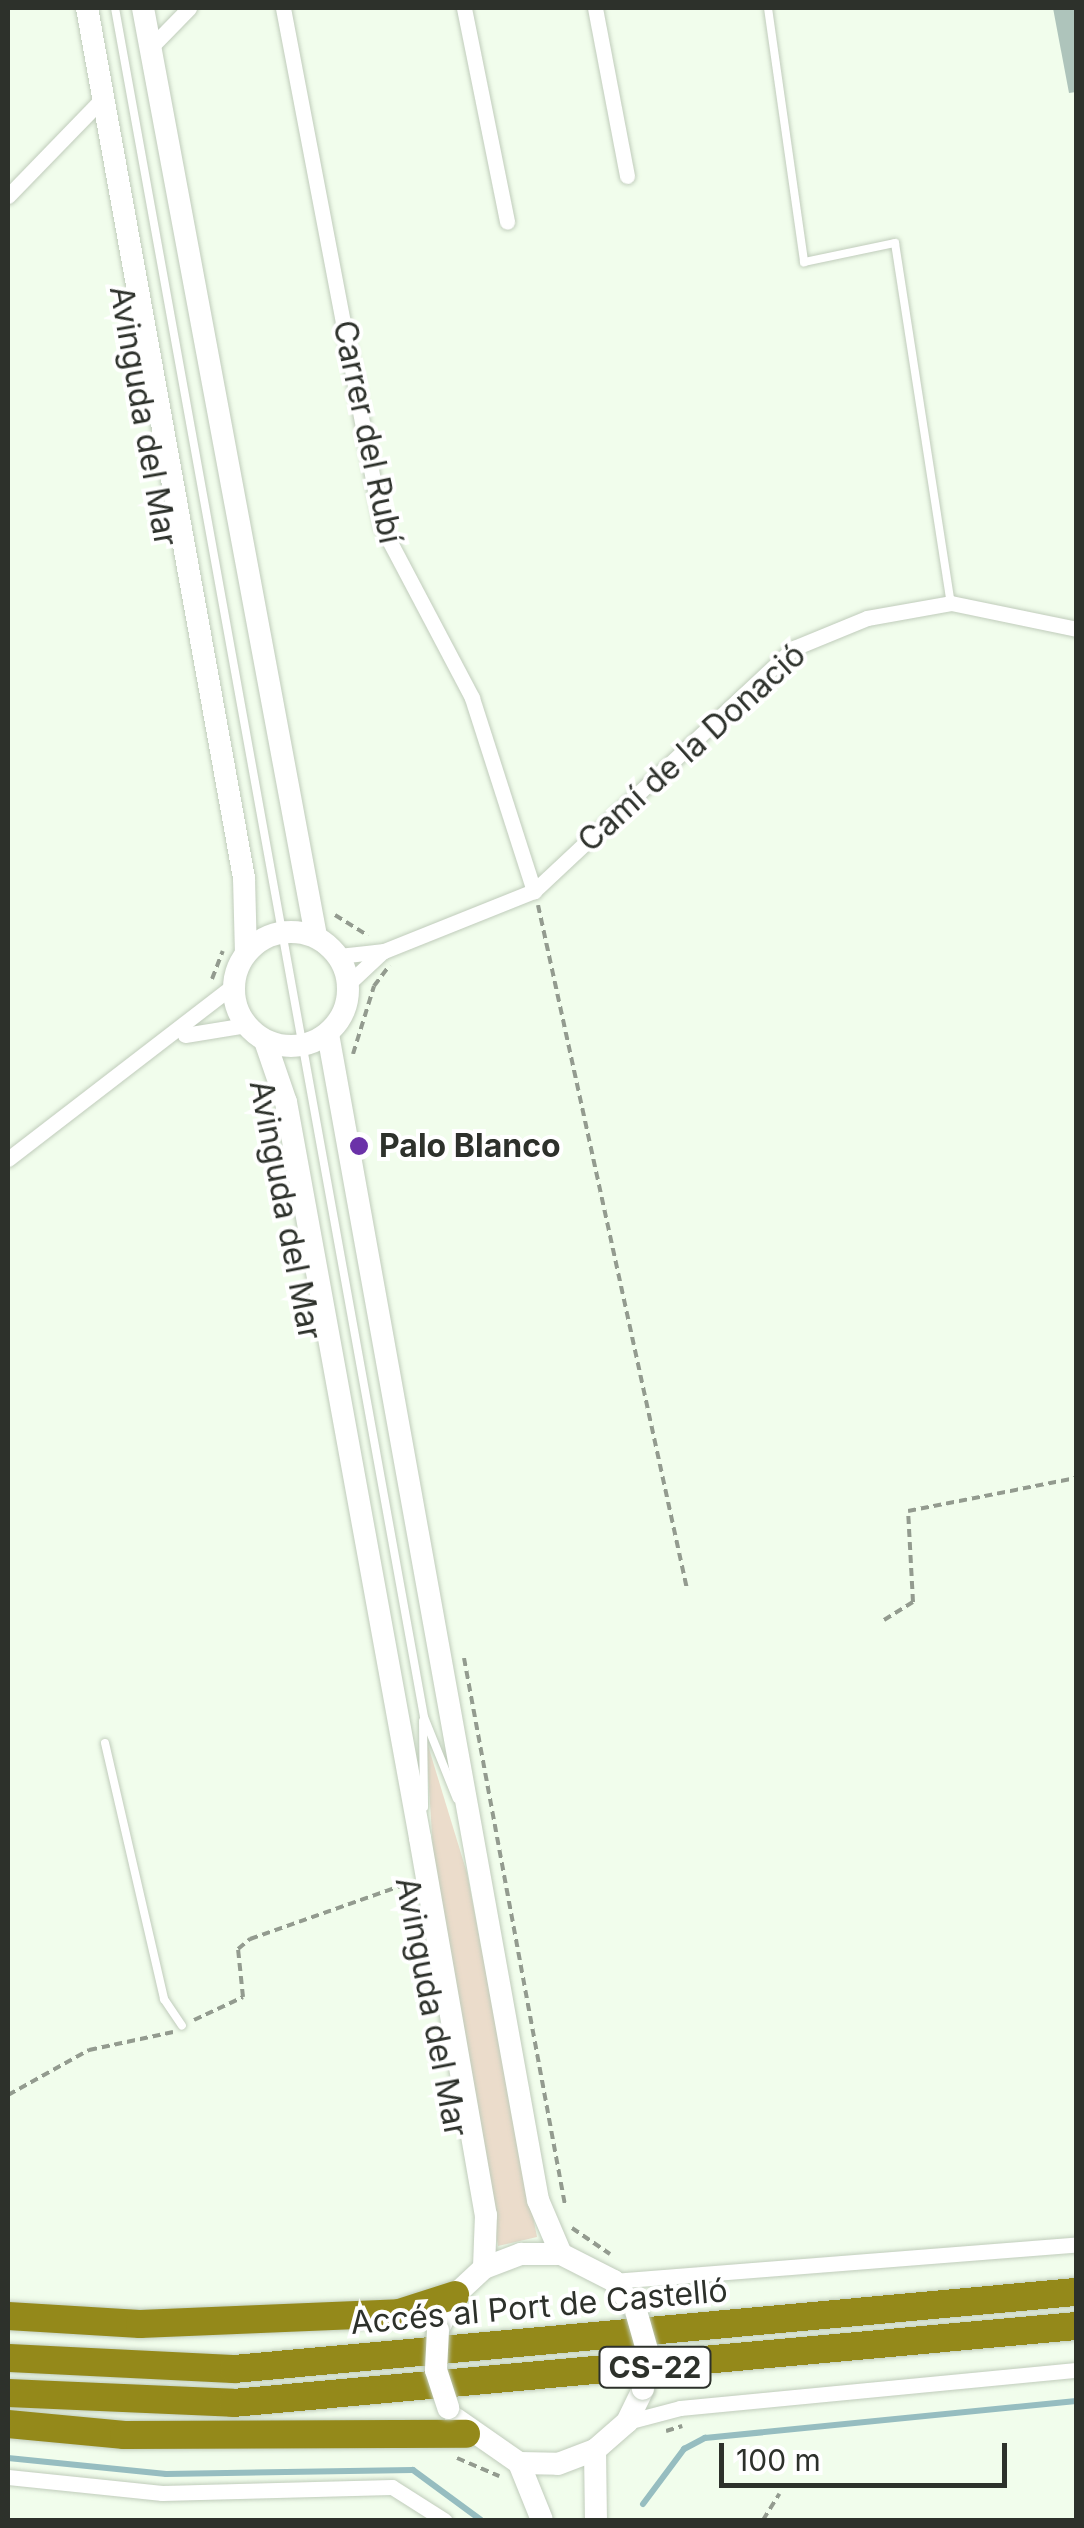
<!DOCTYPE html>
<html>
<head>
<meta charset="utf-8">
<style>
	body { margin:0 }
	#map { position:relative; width:1084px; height:2528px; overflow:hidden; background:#f1fdec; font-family:Inter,sans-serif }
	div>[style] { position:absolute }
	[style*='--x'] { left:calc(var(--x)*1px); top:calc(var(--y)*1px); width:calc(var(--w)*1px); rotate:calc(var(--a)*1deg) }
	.green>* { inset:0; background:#ebdccb }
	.stream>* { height:6px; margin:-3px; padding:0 3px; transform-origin:3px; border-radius:3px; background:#96bdc0 }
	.building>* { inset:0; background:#aec4bb }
	.path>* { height:4px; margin-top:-2px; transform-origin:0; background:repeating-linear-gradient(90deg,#939b8f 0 8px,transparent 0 13px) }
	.roads { filter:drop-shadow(0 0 2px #c0ccbb) drop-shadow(0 0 2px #c0ccbb) }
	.service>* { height:8px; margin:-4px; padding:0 4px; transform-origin:4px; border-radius:4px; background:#fff }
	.minor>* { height:15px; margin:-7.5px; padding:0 7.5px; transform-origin:7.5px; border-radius:7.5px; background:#fff }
	.secondary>* { height:22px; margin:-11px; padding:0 11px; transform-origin:11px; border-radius:11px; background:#fff }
	.secondary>.ring { margin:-11px; padding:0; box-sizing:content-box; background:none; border:22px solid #fff; border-radius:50% }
	.motorway>* { height:28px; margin:-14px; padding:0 14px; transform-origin:14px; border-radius:14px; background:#94891a }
	.bridges { filter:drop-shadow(0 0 2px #c0ccbb) drop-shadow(0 0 2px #c0ccbb) }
	.secondary-bridge>* { height:22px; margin:-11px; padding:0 11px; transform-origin:11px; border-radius:11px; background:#fff }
	.dots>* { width:28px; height:28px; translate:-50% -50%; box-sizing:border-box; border:5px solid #fff; border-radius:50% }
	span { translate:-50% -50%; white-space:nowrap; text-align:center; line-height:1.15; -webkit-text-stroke:8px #fff; paint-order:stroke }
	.shield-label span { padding:2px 8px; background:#fff; border:2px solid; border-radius:8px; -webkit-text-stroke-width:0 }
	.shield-label { font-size:30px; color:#2d312b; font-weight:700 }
	.street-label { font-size:32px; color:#2d312b }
	.poi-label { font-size:32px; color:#2d312b; font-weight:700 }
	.left { translate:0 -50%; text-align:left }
	.frame { position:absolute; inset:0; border:10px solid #2d312b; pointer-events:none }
	.scale { position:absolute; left:719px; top:2443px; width:288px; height:45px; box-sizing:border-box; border:5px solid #2d312b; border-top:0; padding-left:12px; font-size:30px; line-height:35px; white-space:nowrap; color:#2d312b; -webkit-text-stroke:8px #fff; paint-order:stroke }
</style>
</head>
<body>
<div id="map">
	<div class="green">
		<div style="clip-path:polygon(426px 1739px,467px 1873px,537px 2237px,498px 2246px,434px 1867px)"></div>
	</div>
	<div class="stream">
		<div style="--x:8;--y:2458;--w:159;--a:5.8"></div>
		<div style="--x:166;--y:2474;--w:247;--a:-0.9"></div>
		<div style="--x:413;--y:2470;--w:84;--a:36.3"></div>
		<div style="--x:643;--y:2504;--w:69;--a:-53.3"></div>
		<div style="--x:684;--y:2449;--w:24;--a:-28"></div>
		<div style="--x:705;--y:2438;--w:373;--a:-5.7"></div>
	</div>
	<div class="building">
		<div style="clip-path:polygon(1053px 8px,1076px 8px,1076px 92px,1069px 93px)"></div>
	</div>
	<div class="path">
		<div style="--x:538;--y:905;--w:700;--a:77.71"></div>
		<div style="--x:335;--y:915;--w:39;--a:32"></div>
		<div style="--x:212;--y:979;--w:30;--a:-69"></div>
		<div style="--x:353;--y:1054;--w:71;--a:-72.8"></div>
		<div style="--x:374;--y:986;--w:26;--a:-53"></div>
		<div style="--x:884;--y:1620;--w:34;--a:-32"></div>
		<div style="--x:913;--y:1602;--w:91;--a:-93.1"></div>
		<div style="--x:908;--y:1511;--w:171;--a:-11.1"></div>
		<div style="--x:464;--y:1658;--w:556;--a:79.54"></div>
		<div style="--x:194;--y:2020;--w:54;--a:-25.1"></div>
		<div style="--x:243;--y:1997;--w:48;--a:-95.9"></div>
		<div style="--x:238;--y:1949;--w:16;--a:-40"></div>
		<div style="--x:250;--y:1939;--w:165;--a:-19.4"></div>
		<div style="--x:8;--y:2095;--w:93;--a:-29.1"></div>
		<div style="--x:89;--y:2050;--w:86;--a:-12.1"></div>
		<div style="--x:572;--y:2228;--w:46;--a:34.4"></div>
		<div style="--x:666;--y:2431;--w:17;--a:-17"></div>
		<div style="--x:457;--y:2458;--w:46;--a:23.2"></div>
		<div style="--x:763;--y:2520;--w:31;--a:-58"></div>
	</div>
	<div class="roads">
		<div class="service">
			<div style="--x:115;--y:8;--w:1737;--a:79.75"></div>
			<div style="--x:424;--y:1717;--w:88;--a:68.1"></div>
			<div style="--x:768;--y:8;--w:257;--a:81.9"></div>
			<div style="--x:804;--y:262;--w:93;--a:-11.8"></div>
			<div style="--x:895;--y:243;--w:364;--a:81.2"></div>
			<div style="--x:423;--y:1721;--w:86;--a:89.3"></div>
			<div style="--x:105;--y:1743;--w:263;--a:77"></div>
			<div style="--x:164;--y:1999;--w:32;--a:56"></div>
		</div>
		<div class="minor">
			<div style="--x:283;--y:8;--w:528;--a:79.2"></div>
			<div style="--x:382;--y:527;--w:193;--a:62.2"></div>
			<div style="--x:472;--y:698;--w:203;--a:72.2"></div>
			<div style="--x:464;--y:8;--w:218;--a:78.6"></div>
			<div style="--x:595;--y:8;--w:171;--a:79.2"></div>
			<div style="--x:150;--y:48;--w:56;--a:-45.7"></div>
			<div style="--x:8;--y:196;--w:136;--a:-45.9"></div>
			<div style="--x:339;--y:956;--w:45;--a:-6.3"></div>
			<div style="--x:384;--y:951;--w:162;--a:-21.8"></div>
			<div style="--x:534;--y:891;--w:356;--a:-43.1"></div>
			<div style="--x:794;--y:648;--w:79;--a:-22.3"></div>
			<div style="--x:867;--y:618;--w:85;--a:-10.1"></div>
			<div style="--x:951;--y:603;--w:128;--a:11.7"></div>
			<div style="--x:349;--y:983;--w:45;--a:-43.2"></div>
			<div style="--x:185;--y:1035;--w:62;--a:-9.3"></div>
			<div style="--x:8;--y:1159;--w:284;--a:-37.6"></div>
			<div style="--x:614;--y:2281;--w:463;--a:-4.5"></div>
			<div style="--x:627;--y:2422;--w:55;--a:-14.8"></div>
			<div style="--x:680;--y:2408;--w:398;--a:-5.5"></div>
			<div style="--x:8;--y:2477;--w:155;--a:5.9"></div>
			<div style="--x:162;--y:2493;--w:230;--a:-1.5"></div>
			<div style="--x:392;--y:2487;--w:62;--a:32.4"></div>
		</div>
		<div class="secondary">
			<div style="--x:87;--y:8;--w:884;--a:79.77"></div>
			<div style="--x:244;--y:878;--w:75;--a:88.5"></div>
			<div style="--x:143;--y:8;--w:944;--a:79.44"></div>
			<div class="ring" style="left:234px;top:932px;width:92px;height:92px"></div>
			<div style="--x:328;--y:1034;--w:1185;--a:79.79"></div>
			<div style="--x:538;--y:2200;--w:59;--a:66.9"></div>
			<div style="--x:265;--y:1041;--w:65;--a:71"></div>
			<div style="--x:286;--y:1102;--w:748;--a:79.68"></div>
			<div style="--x:420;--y:1838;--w:383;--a:80.1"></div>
			<div style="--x:486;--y:2215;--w:53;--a:92.2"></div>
			<div style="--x:438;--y:2330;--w:39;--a:-64"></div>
			<div style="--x:455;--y:2295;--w:40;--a:-43"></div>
			<div style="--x:484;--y:2268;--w:40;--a:-21"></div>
			<div style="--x:521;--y:2254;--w:40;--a:0"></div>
			<div style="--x:561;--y:2254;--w:59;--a:27"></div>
			<div style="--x:614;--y:2281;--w:37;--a:54"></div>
			<div style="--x:456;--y:2419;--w:77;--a:34.9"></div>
			<div style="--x:519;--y:2463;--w:39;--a:1"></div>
			<div style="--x:558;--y:2464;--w:40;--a:-21"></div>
			<div style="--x:595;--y:2450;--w:43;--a:-41.2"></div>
			<div style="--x:627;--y:2422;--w:37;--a:-64"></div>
			<div style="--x:595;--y:2450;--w:70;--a:89.2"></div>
			<div style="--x:519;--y:2463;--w:61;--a:68"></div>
		</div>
		<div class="motorway">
			<div style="--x:8;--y:2316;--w:132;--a:3.5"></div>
			<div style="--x:140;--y:2324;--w:259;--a:-2.4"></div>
			<div style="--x:399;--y:2313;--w:59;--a:-17.8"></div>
			<div style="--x:8;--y:2358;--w:226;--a:2.8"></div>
			<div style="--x:234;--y:2369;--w:846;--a:-5.23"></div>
			<div style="--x:8;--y:2393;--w:225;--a:2.5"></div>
			<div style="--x:233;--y:2403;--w:847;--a:-5.22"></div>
			<div style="--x:8;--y:2424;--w:117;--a:5.4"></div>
			<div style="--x:124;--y:2435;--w:342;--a:-0.2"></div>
		</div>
	</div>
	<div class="bridges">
		<div class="secondary-bridge">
			<div style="--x:636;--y:2311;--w:41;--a:74.2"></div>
			<div style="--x:647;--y:2350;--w:39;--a:96"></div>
			<div style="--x:438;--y:2330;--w:40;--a:92.9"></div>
			<div style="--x:436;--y:2370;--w:40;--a:72"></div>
		</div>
	</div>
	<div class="dots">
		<div style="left:359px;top:1146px;background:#6b32a8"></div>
	</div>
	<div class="shield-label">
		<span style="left:655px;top:2367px">CS-22</span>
	</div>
	<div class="street-label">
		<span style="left:143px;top:416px;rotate:80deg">Avinguda del Mar</span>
		<span style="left:367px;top:432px;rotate:78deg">Carrer del Rubí</span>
		<span style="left:692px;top:748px;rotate:-42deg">Camí de la Donació</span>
		<span style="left:285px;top:1210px;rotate:79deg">Avinguda del Mar</span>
		<span style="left:431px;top:2007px;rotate:79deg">Avinguda del Mar</span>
		<span style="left:539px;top:2307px;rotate:-5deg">Accés al Port de Castelló</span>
	</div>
	<div class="poi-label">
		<span class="left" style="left:379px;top:1146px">Palo Blanco</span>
	</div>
	<div class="frame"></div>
	<div class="scale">100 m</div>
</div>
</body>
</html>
